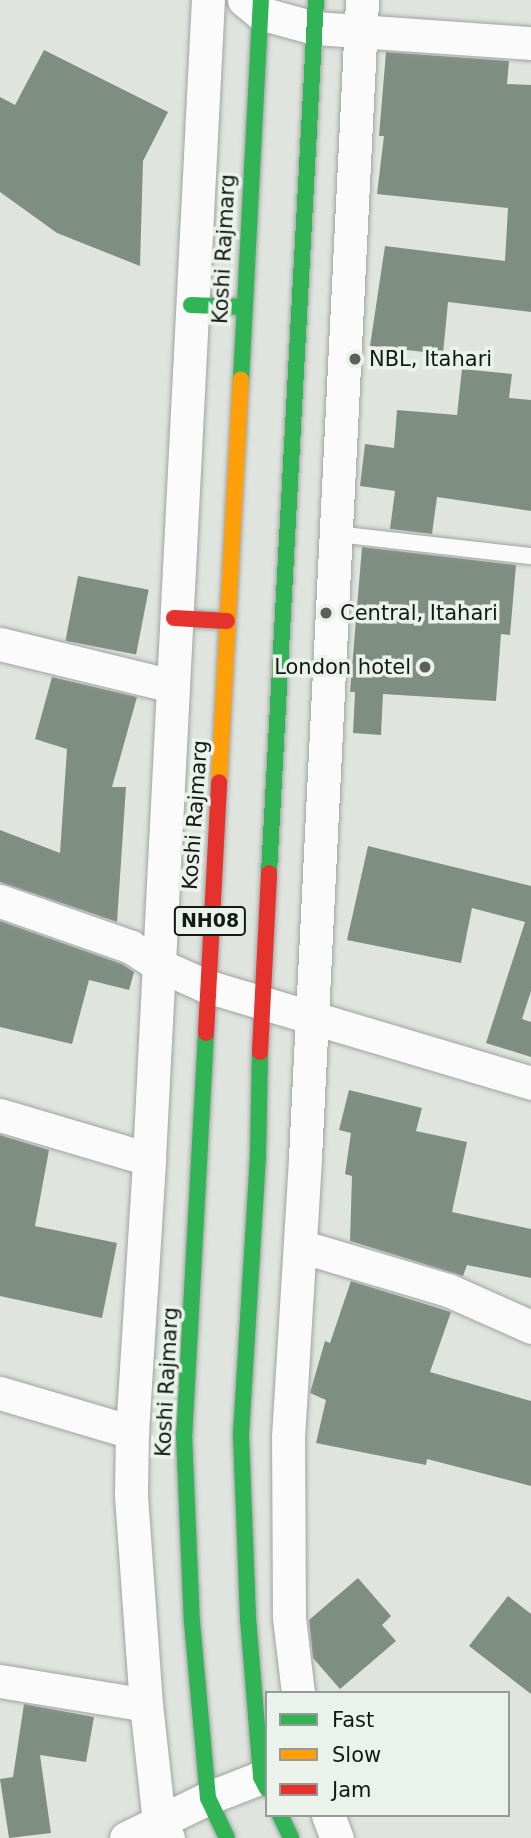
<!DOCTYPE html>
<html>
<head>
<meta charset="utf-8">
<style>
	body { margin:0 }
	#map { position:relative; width:531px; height:1838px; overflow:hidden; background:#dfe4df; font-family:"DejaVu Sans",sans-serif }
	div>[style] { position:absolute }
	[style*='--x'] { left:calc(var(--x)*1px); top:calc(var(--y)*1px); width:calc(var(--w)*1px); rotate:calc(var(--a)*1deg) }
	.building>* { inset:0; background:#7f8e83; transform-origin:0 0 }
	.roads { filter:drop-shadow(0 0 2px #a1a4a1) drop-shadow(0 0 2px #a1a4a1) }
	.lane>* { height:16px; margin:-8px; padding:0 8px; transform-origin:8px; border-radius:8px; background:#fafbfa }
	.street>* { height:33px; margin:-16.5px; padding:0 16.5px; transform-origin:16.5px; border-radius:16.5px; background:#fafbfa }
	.fast>* { height:16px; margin:-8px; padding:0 8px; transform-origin:8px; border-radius:8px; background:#30b455 }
	.slow>* { height:16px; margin:-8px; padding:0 8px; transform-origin:8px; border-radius:8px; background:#ff9f0a }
	.jam>* { height:16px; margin:-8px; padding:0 8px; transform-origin:8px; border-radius:8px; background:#e5322d }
	.dots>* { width:19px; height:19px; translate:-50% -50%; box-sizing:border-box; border:4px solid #ebf2ec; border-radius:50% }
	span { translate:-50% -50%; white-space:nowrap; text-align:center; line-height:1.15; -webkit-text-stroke:7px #ebf2ec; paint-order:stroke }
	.shield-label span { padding:2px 5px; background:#ebf2ec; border:2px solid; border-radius:5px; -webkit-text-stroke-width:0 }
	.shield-label { font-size:19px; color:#151815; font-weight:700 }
	.street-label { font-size:21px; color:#151815 }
	.poi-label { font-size:21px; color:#151815 }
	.left { translate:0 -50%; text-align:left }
	.right { translate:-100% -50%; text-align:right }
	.legend { position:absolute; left:265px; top:1691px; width:245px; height:126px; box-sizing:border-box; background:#ebf2ec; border:2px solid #959b96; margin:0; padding:9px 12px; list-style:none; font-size:21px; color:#151815 }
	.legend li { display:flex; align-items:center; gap:14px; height:35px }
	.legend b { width:35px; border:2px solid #959b96 }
</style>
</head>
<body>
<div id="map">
	<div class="building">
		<div style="clip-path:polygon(44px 50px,168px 112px,143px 161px,140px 266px,57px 233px,0 192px,0 97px,15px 105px)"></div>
		<div style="clip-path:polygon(386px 52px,509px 61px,507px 84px,531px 85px,531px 312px,448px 302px,443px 354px,370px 346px,385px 246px,505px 261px,508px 208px,377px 194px,384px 136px,379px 136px)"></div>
		<div style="clip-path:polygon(462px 369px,512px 374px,509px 398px,531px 400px,531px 511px,437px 497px,432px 534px,390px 529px,395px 491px,360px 486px,365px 444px,394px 448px,397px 410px,457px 415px)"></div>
		<div style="clip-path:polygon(362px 547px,516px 565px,510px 635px,501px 634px,496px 701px,383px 694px,381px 735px,353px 733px,355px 692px,350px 692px)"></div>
		<div style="left:78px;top:576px;width:72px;height:66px;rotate:11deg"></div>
		<div style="clip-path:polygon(52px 677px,137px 697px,112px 787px,126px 787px,117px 922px,0 882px,0 830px,60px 853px,67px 749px,35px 739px)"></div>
		<div style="clip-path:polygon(368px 846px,531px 886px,531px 991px,522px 1019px,531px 1022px,531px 1057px,486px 1043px,525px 922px,472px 908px,461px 963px,347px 940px)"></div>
		<div style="clip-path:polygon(0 921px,122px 964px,134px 972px,129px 990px,89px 980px,72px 1044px,0 1027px)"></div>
		<div style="clip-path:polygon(349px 1090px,422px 1108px,416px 1131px,467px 1142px,452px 1212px,531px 1229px,531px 1278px,467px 1265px,463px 1276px,350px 1241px,352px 1176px,345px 1174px,351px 1133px,339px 1130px)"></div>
		<div style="clip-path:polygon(0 1135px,49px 1150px,35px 1226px,117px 1243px,102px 1318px,0 1296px)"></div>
		<div style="clip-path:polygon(351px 1281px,451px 1312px,430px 1372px,531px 1401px,531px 1486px,427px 1459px,426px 1465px,316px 1443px,326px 1400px,310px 1393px,325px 1341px,330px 1343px)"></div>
		<div style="clip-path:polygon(358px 1578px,391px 1616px,382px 1625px,396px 1641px,340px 1689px,313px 1658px,309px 1620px)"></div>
		<div style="clip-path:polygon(508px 1596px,531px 1614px,531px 1694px,469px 1646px)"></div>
		<div style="clip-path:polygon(24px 1704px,94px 1717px,86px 1762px,40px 1755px,51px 1833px,9px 1838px,0 1779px,13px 1777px)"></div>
	</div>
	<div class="roads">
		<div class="lane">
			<div style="--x:337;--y:534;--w:195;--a:6.5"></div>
		</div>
		<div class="street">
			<div style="--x:244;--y:0;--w:21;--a:39"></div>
			<div style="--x:260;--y:13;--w:57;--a:15.3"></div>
			<div style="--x:315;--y:28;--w:217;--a:4"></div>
			<div style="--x:0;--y:644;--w:177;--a:13.7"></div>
			<div style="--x:0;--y:901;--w:139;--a:19.3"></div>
			<div style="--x:131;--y:947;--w:33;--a:33"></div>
			<div style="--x:159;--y:965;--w:51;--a:24.1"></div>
			<div style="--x:206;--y:986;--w:339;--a:16.6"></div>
			<div style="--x:0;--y:1115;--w:155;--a:16.5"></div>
			<div style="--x:300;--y:1246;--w:154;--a:16.6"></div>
			<div style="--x:448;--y:1290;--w:91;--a:24"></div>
			<div style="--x:0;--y:1393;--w:138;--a:16.5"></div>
			<div style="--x:0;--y:1681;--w:148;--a:9.3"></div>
			<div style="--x:298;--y:1693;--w:77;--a:-96.8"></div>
			<div style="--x:289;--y:1617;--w:180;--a:-90.3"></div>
			<div style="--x:288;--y:1437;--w:280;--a:-86.5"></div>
			<div style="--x:305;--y:1158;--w:1159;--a:-87.18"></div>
			<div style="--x:328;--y:1815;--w:25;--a:69"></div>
			<div style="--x:126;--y:1838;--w:91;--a:-26"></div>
			<div style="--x:208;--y:1798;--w:63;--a:-21.3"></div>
			<div style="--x:168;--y:1838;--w:18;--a:-119"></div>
			<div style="--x:159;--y:1822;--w:118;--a:-96.3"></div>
			<div style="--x:146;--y:1705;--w:212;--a:-94.1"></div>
			<div style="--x:131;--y:1494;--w:62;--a:-89.1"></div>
			<div style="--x:132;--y:1432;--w:274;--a:-86.4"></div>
			<div style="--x:149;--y:1159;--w:1161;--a:-87.09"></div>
		</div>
		<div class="fast">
			<div style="--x:191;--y:305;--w:52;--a:2.2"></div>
			<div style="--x:241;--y:380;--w:381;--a:-87"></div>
			<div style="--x:269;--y:873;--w:874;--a:-86.92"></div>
			<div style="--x:206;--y:1033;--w:402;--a:93.1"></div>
			<div style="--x:184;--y:1434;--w:188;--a:87.6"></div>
			<div style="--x:192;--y:1622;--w:177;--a:84.8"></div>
			<div style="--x:208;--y:1798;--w:44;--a:64.6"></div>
			<div style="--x:260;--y:1052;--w:104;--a:91.1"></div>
			<div style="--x:258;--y:1156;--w:280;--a:93.5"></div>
			<div style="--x:241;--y:1435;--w:183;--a:87.8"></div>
			<div style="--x:248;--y:1618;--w:160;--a:85.3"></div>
			<div style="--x:261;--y:1777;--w:13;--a:63"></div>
			<div style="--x:280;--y:1815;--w:25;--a:64"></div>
		</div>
		<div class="slow">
			<div style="--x:219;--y:782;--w:403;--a:-86.9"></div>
		</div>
		<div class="jam">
			<div style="--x:174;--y:618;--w:53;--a:3.2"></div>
			<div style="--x:206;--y:1033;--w:251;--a:-87"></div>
			<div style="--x:260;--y:1052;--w:179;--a:-87.1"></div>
		</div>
	</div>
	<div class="dots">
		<div style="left:355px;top:359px;background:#5c5f5c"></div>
		<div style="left:326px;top:613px;background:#5c5f5c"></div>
		<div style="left:425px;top:667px;background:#5c5f5c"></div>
	</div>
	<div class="shield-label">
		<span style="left:210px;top:921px">NH08</span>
	</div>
	<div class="street-label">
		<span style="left:224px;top:249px;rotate:-87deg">Koshi Rajmarg</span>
		<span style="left:195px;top:815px;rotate:-86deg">Koshi Rajmarg</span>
		<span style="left:167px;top:1382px;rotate:-87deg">Koshi Rajmarg</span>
	</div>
	<div class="poi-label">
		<span class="left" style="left:369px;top:359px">NBL, Itahari</span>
		<span class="left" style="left:340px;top:613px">Central, Itahari</span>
		<span class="right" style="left:411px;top:667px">London hotel</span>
	</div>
	<ul class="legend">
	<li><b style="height:9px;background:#30b455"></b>Fast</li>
	<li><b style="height:9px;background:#ff9f0a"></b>Slow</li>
	<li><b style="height:9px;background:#e5322d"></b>Jam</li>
	</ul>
</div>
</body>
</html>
